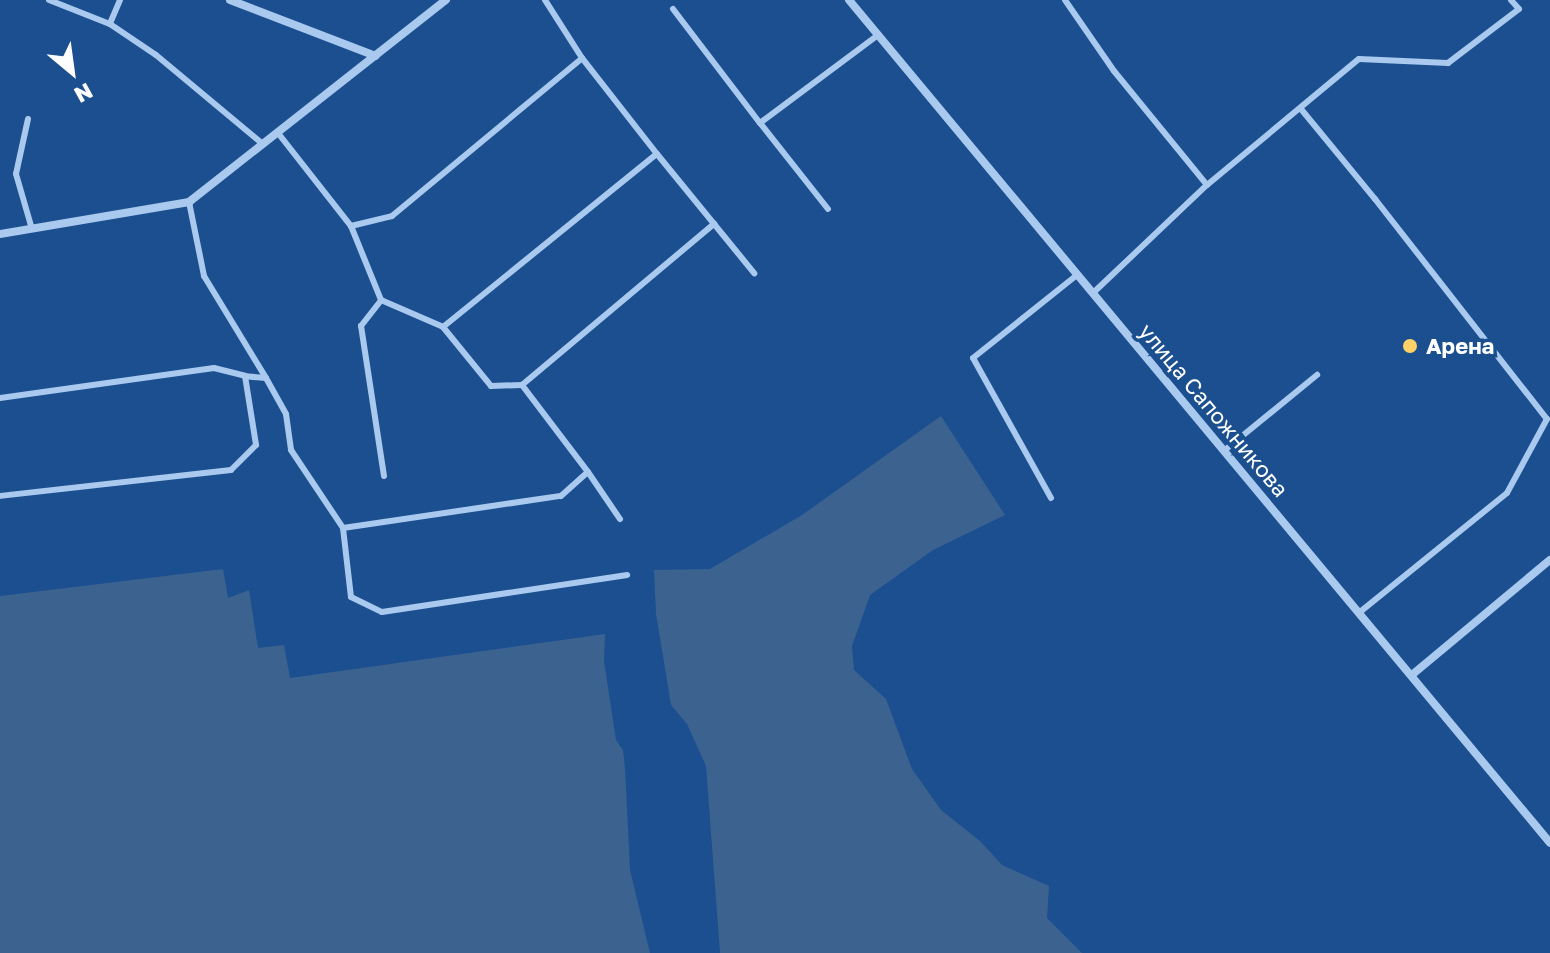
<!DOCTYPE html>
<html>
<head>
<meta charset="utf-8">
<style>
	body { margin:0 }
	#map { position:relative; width:1550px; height:953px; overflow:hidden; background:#1b4f8f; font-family:"Golos Text",sans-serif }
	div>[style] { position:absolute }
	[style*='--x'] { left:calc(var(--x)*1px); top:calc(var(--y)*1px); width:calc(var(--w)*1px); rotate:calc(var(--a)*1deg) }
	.water>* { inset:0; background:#3c6290 }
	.service>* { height:6px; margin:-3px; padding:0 3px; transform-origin:3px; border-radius:3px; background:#a9c9ee }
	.minor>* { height:8px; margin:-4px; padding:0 4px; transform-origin:4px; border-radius:4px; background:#a9c9ee }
	.dots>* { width:22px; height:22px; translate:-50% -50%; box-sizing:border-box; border:4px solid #1b4f8f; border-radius:50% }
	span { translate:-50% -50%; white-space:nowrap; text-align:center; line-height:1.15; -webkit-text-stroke:7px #1b4f8f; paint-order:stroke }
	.poi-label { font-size:22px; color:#fff; font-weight:700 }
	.left { translate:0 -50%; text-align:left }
	.street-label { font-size:22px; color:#fff }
	.north { position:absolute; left:32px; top:32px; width:80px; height:80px; -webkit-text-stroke:6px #1b4f8f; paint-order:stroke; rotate:151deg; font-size:22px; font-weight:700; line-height:32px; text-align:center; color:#fff }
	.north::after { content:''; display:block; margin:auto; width:28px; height:36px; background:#fff; clip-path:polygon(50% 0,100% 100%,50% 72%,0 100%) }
</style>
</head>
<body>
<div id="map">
	<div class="water">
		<div style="clip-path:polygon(941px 416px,1005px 515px,933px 550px,870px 595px,852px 646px,854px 670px,886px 699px,912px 769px,941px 810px,980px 841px,1002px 865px,1049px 886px,1047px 918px,1082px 953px,720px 953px,706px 766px,687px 724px,671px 705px,656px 614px,654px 570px,710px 569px,802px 515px)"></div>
		<div style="clip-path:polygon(223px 569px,228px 598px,249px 590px,258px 648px,284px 645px,290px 678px,605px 634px,604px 661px,616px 740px,623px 750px,625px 768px,630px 870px,650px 953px,0 953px,0 596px)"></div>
	</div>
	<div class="service">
		<div style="--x:49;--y:0;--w:66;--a:21.5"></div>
		<div style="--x:120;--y:0;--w:26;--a:113"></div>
		<div style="--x:110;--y:24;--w:55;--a:34"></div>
		<div style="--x:156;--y:55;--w:139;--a:39.8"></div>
		<div style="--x:1065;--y:0;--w:86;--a:55.4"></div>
		<div style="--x:1114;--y:71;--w:147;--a:50.8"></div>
		<div style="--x:673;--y:9;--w:143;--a:52.7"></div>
		<div style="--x:1301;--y:109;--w:117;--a:50.6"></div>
		<div style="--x:1375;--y:199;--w:279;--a:52"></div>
		<div style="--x:1547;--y:419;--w:84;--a:118.4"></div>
		<div style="--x:1507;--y:493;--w:189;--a:141"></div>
		<div style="--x:28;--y:119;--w:56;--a:102.3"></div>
		<div style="--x:16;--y:174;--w:57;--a:73.8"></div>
		<div style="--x:278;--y:133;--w:118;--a:51.9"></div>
		<div style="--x:351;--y:226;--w:80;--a:67.9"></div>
		<div style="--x:657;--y:154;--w:154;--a:50.8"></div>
		<div style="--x:189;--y:202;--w:76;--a:78.5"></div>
		<div style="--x:204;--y:276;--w:119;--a:58.7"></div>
		<div style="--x:266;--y:378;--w:21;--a:-175"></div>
		<div style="--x:828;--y:209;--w:110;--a:-128.3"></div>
		<div style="--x:760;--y:123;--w:147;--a:-36.7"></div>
		<div style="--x:351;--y:226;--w:42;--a:-13.7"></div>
		<div style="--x:392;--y:216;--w:247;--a:-39.7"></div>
		<div style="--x:582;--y:58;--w:69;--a:-122.5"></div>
		<div style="--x:1093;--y:293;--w:157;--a:-43.5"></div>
		<div style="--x:1207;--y:185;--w:197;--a:-39.7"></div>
		<div style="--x:1359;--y:59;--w:89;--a:2.6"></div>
		<div style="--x:1448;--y:63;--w:89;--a:-37.3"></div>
		<div style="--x:1519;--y:9;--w:12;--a:-132"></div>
		<div style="--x:443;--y:327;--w:275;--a:-39"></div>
		<div style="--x:657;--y:154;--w:122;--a:-128"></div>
		<div style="--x:266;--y:378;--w:41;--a:60.9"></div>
		<div style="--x:286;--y:414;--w:36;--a:82"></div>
		<div style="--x:291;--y:450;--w:94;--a:56.3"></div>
		<div style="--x:343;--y:528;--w:69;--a:83.4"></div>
		<div style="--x:351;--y:597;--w:34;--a:26"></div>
		<div style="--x:382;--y:612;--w:248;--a:-8.6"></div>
		<div style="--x:522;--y:385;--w:251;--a:-40"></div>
		<div style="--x:0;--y:398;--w:216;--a:-8"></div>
		<div style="--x:214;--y:368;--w:32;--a:14"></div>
		<div style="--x:245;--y:376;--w:70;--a:80.9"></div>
		<div style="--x:256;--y:445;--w:35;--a:135"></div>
		<div style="--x:231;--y:470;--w:232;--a:173.6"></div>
		<div style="--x:1225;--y:450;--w:119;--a:-39.2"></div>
		<div style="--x:384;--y:476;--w:152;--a:-98.7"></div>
		<div style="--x:361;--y:326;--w:33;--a:-52"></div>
		<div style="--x:381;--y:300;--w:68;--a:23.5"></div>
		<div style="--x:443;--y:327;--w:76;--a:50.9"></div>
		<div style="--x:491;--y:386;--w:31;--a:-2"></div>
		<div style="--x:522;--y:385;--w:109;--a:52.8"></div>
		<div style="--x:1051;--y:498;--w:160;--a:-119.1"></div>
		<div style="--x:973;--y:358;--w:133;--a:-38.6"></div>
		<div style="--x:343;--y:528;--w:220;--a:-8.4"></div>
		<div style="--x:561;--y:496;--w:36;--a:-42"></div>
		<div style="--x:588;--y:472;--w:57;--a:55.8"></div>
	</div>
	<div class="minor">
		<div style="--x:230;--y:0;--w:156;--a:21"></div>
		<div style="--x:849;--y:0;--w:1096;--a:50.25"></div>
		<div style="--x:0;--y:234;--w:192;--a:-9.6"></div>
		<div style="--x:189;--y:202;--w:327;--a:-38.2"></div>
		<div style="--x:1413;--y:674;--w:178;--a:-39.8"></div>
	</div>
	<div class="dots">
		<div style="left:1410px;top:346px;background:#ffd166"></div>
	</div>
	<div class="poi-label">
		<span class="left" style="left:1426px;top:346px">Арена</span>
	</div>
	<div class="street-label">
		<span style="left:1214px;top:410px;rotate:50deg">улица Сапожникова</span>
	</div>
	<div class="north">N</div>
</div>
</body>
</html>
